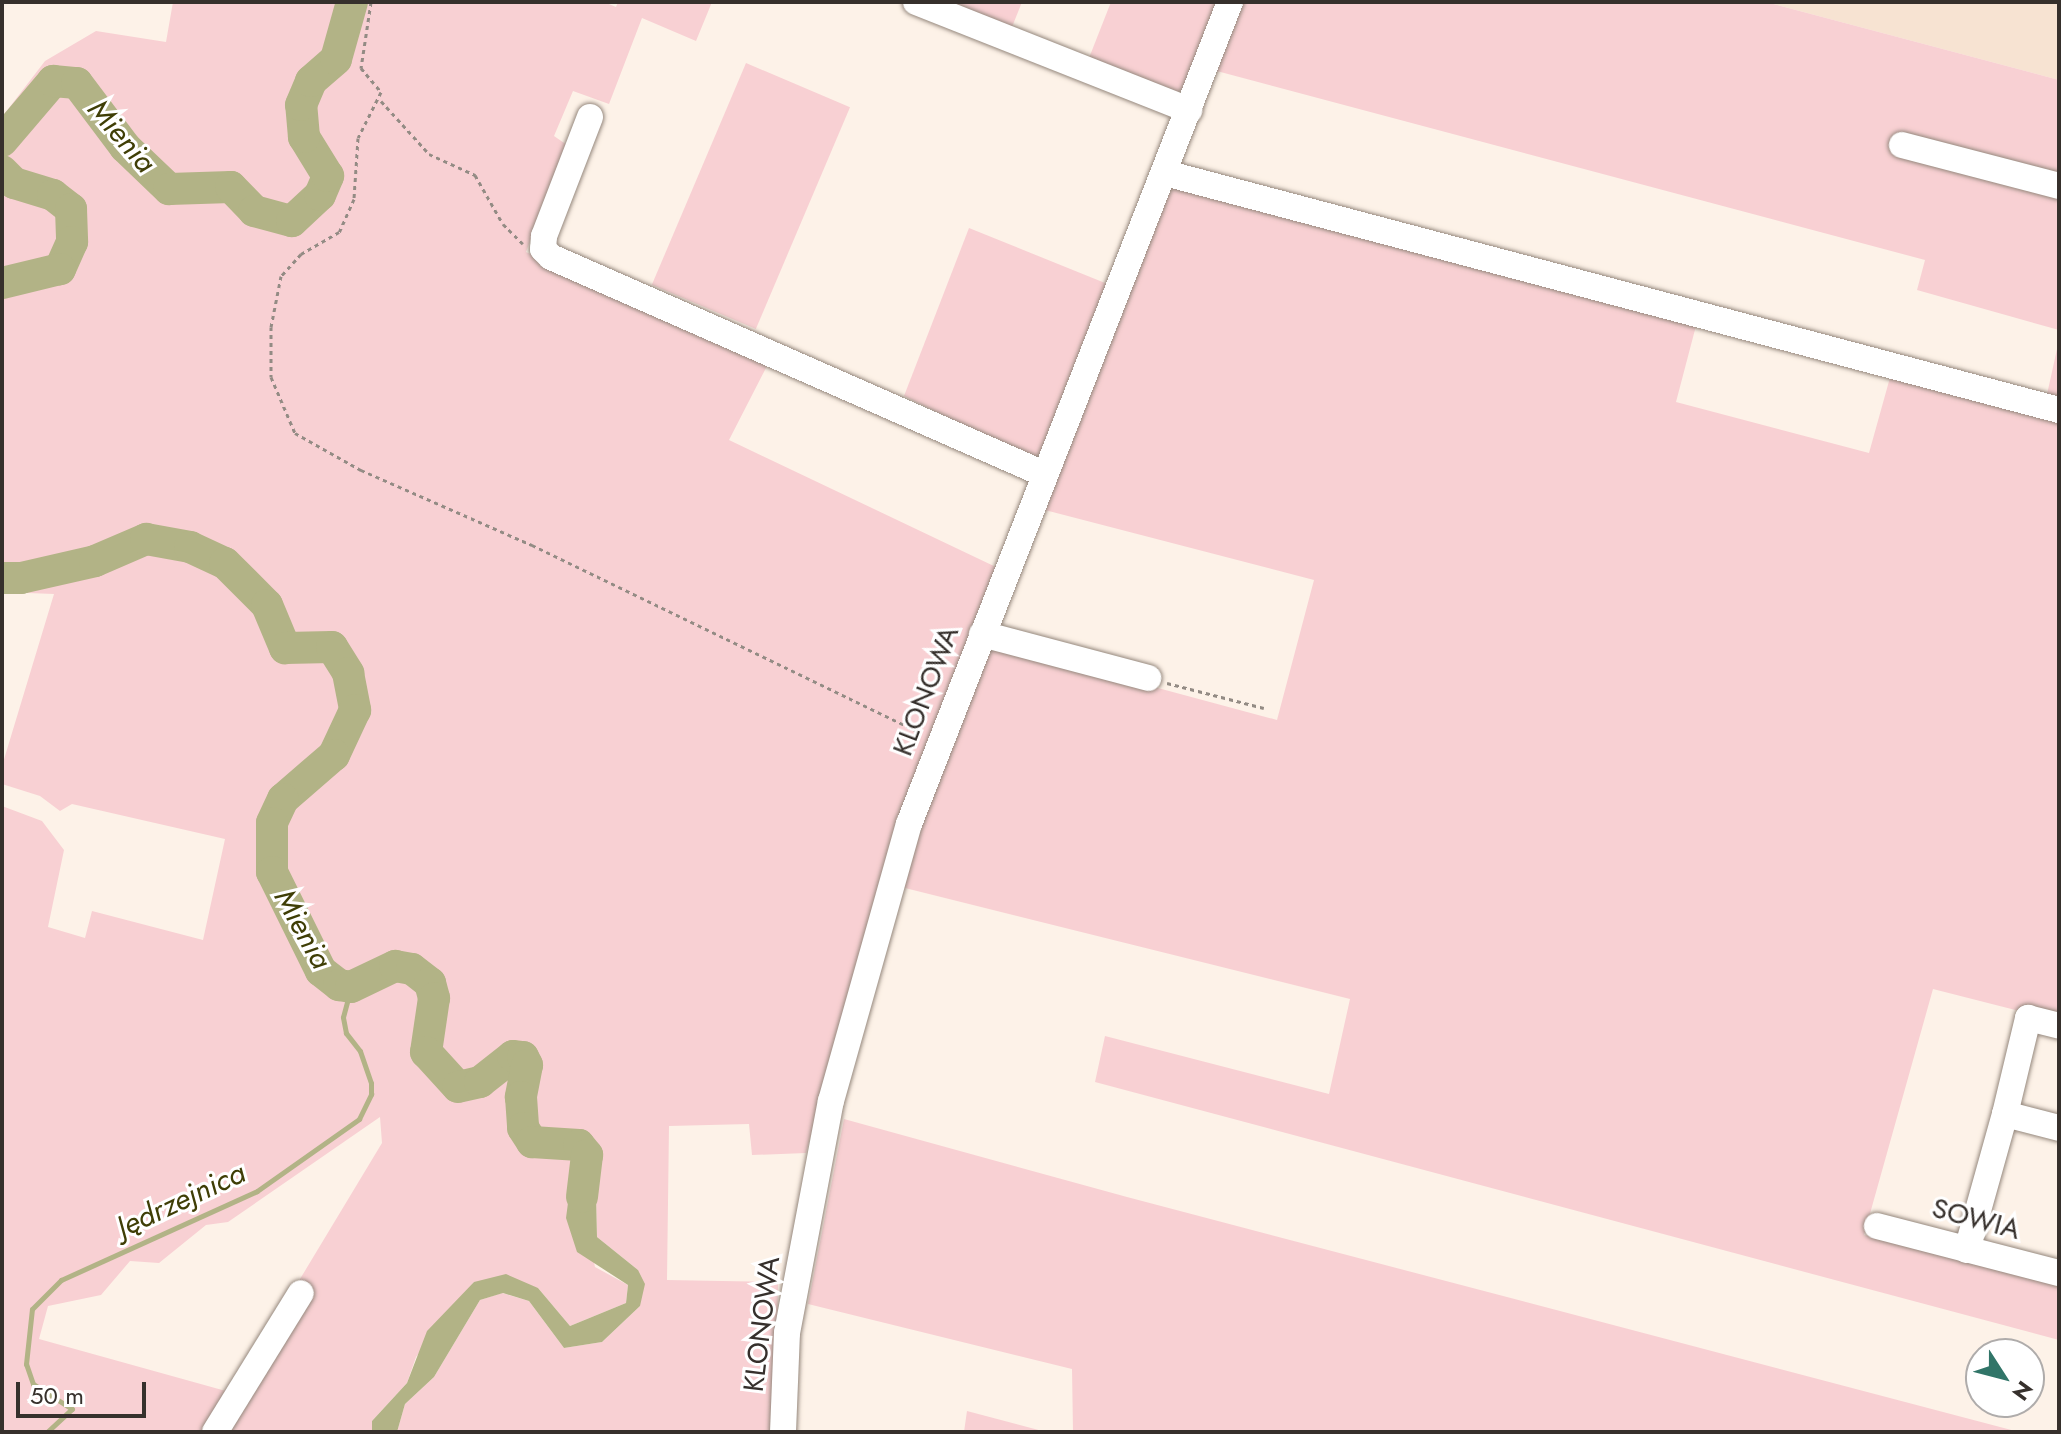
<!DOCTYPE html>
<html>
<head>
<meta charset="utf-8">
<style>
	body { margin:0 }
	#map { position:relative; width:2061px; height:1434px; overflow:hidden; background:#fdf2e8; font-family:Jost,sans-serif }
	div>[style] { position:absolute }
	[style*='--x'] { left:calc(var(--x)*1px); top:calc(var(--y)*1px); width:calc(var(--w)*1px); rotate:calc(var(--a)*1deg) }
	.built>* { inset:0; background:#f7e3d2 }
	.green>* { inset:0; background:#f8d0d3; transform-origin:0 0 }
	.water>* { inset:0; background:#b2b386 }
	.stream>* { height:5px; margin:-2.5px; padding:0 2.5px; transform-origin:2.5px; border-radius:2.5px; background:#b2b386 }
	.river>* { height:32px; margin:-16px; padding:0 16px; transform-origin:16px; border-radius:16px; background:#b2b386 }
	.path>* { height:3px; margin-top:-1.5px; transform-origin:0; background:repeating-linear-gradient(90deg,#938b84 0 4px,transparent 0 8px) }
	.roads { filter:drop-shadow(0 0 2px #95887d) drop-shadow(0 0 2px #95887d) }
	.minor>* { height:26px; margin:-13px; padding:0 13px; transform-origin:13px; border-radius:13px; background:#fff }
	span { translate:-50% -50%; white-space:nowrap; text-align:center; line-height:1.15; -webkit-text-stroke:6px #fff; paint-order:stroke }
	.street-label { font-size:28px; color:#36302c }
	.water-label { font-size:30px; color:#3f3e06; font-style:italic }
	.frame { position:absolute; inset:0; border:4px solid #36302c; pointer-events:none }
	.north { position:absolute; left:1965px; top:1338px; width:80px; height:80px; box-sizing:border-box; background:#fff; border:2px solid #afacab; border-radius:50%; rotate:126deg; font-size:22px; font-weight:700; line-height:32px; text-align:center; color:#36302c }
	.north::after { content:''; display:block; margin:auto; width:28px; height:36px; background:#317568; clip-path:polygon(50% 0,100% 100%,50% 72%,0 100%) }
	.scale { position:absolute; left:16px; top:1382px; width:130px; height:36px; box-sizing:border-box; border:4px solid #36302c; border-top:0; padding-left:10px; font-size:24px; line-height:28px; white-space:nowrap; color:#36302c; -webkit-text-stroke:6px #fff; paint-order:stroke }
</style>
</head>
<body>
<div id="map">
	<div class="built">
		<div style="clip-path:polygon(1766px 2px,2059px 2px,2059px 80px)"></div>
	</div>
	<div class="green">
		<div style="clip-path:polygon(173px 2px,604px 2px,616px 7px,618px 2px,712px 2px,696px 41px,642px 18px,609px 104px,573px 91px,554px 136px,567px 145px,526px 252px,768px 364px,729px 440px,998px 568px,886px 860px,806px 1153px,752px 1155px,749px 1124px,669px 1126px,667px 1280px,778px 1282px,776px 1432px,397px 1432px,405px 1404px,434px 1377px,480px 1300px,502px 1293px,529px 1301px,564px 1348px,602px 1342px,640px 1306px,638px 1270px,597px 1237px,595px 1154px,573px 1165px,595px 1267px,628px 1285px,626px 1303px,570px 1326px,538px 1288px,474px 1282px,416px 1357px,407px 1383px,372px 1421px,372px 1432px,222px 1432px,294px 1289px,382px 1143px,380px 1117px,228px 1222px,206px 1225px,159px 1263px,130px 1261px,101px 1295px,48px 1306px,39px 1339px,233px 1393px,210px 1432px,2px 1432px,2px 806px,42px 821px,64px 850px,48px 927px,85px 938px,92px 911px,203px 940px,225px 839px,72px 804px,60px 811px,40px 796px,2px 784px,2px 766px,54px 594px,2px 592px,2px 117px,45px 61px,96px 31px,166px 42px)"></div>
		<div style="clip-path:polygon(947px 2px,1022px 2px,1012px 27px)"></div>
		<div style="clip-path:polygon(1111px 2px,1221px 2px,1185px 88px,1177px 92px,1089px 58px)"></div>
		<div style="clip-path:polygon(1240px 2px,1766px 2px,2059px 80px,2059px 330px,1917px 290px,1925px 260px,1213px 70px)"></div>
		<div style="left:746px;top:63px;width:113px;height:241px;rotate:23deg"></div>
		<div style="clip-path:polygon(1169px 181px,1697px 322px,1676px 402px,1869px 453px,1891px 374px,2059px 419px,2059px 1021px,1933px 989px,1864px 1235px,2059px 1286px,2059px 1340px,1095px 1082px,1105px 1036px,1329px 1094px,1350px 999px,901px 887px,918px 819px,987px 642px,1277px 720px,1314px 580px,1041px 509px)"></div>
		<div style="clip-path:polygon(969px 228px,1110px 285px,1044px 454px,1031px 458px,904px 396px)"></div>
		<div style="clip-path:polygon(2059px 340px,2059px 402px,2046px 399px)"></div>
		<div style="clip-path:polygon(844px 1119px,1127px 1197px,2019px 1432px,1073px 1432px,1072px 1369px,808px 1304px)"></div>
		<div style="clip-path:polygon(967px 1411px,1046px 1432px,964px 1432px)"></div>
	</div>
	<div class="water">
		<div style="clip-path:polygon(595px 1152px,597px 1237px,638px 1270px,645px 1284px,640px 1306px,602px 1342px,564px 1348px,529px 1301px,503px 1293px,480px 1300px,434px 1377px,405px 1404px,397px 1432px,372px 1432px,372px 1421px,407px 1383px,427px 1331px,474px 1282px,506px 1274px,538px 1288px,570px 1326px,626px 1303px,628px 1285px,577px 1252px,566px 1218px,573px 1165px,578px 1156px)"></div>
	</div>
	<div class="stream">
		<div style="--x:47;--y:1432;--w:34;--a:-43"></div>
		<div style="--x:72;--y:1409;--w:46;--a:-147.3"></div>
		<div style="--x:33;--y:1384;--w:21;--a:-109"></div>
		<div style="--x:26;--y:1364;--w:55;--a:-83.8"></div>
		<div style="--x:32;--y:1309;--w:41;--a:-45"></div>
		<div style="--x:61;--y:1280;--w:215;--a:-24.4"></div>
		<div style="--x:257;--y:1191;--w:125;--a:-35.2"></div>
		<div style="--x:359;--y:1119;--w:28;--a:-64"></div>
		<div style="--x:371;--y:1094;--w:11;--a:-90"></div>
		<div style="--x:371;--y:1083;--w:34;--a:-109"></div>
		<div style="--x:360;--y:1051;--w:23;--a:-128"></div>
		<div style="--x:346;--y:1033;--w:16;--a:-101"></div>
		<div style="--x:343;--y:1017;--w:31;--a:-75"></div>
	</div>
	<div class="river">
		<div style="--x:2;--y:141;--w:79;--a:-49.6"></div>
		<div style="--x:53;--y:81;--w:24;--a:5"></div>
		<div style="--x:77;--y:83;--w:80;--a:53.1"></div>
		<div style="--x:125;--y:147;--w:61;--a:43.7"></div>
		<div style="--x:169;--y:189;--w:62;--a:-1.8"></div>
		<div style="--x:231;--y:187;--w:33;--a:46"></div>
		<div style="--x:254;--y:211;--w:39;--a:15"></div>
		<div style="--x:292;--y:221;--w:38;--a:-43"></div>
		<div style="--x:320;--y:195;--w:21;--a:-67"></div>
		<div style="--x:328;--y:176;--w:46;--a:-121.6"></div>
		<div style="--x:304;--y:137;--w:32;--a:-95"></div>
		<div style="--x:301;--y:105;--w:26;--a:-67"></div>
		<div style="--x:311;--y:81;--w:33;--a:-41"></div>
		<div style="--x:336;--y:59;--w:59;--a:-74.3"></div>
		<div style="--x:2;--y:171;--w:17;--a:45"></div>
		<div style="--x:14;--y:183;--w:41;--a:17.1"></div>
		<div style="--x:53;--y:195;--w:23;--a:38"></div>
		<div style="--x:71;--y:209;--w:33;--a:88"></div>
		<div style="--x:72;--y:242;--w:30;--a:114"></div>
		<div style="--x:60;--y:269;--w:60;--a:166.4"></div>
		<div style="--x:2;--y:578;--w:19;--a:0"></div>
		<div style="--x:21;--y:578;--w:76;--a:-12.9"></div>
		<div style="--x:95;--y:561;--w:56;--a:-23.3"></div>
		<div style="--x:146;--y:539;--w:45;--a:10.3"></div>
		<div style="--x:190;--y:547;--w:38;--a:25"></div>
		<div style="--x:225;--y:563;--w:59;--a:45"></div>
		<div style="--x:267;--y:605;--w:47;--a:67.3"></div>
		<div style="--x:285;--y:648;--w:47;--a:-1.2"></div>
		<div style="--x:332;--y:647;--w:31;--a:58"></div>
		<div style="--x:348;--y:673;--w:38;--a:79"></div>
		<div style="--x:355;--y:710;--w:50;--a:115"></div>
		<div style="--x:334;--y:755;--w:67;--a:139.2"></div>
		<div style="--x:283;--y:799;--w:26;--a:115"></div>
		<div style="--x:272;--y:823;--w:49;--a:90"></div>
		<div style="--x:272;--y:872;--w:110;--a:63.7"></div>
		<div style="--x:321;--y:971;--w:23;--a:38"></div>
		<div style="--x:339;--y:985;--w:12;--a:9"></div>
		<div style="--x:351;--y:987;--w:49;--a:-25.5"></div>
		<div style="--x:395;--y:966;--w:17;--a:10"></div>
		<div style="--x:412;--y:969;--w:23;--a:38"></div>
		<div style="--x:430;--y:983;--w:16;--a:75"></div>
		<div style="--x:434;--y:998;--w:55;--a:98.4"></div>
		<div style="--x:426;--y:1052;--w:47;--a:47.6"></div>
		<div style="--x:458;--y:1087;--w:23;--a:-13"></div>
		<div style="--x:480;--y:1082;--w:42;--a:-38.2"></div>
		<div style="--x:513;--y:1056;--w:10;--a:6"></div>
		<div style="--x:523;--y:1057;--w:9;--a:63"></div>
		<div style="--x:527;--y:1065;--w:33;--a:101"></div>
		<div style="--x:521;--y:1097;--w:31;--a:86"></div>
		<div style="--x:523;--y:1128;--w:17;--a:57"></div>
		<div style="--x:532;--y:1142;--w:47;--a:3.7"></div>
		<div style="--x:579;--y:1145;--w:13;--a:51"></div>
		<div style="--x:587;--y:1155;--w:42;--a:96.8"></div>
	</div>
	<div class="path">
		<div style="--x:371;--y:2;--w:67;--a:98.6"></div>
		<div style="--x:361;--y:68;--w:31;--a:50"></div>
		<div style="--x:381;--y:92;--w:51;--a:116.6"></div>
		<div style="--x:358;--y:138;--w:61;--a:93.8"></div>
		<div style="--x:354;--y:199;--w:36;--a:114"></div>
		<div style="--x:339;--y:232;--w:44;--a:149.9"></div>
		<div style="--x:301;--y:254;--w:30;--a:132"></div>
		<div style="--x:281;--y:276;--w:52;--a:101.1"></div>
		<div style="--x:271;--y:327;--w:50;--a:90"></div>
		<div style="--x:271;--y:377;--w:61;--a:66.8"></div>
		<div style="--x:295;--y:433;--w:76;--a:29.3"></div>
		<div style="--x:361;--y:470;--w:187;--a:23.7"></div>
		<div style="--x:532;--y:545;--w:432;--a:25.8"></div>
		<div style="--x:381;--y:101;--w:72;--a:47.8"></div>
		<div style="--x:429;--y:154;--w:51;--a:24.5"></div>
		<div style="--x:475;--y:175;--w:56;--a:60.3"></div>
		<div style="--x:503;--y:224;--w:28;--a:45"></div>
		<div style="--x:1167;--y:683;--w:100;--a:14.5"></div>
	</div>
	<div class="roads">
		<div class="minor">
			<div style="--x:916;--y:2;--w:294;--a:21.6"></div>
			<div style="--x:590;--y:117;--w:128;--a:111.1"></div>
			<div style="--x:544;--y:236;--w:13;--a:94"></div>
			<div style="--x:543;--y:249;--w:11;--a:45"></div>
			<div style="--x:551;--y:257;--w:539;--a:23.76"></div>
			<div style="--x:1902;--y:145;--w:162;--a:14.6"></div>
			<div style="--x:1165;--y:173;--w:925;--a:14.85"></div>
			<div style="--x:982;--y:634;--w:172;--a:14.8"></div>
			<div style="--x:2005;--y:1114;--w:99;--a:-76.5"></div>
			<div style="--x:2028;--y:1018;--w:32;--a:14"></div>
			<div style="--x:1877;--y:1226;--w:188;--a:14.5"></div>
			<div style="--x:1967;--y:1250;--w:141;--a:-74.4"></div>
			<div style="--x:2005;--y:1114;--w:56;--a:14.5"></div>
			<div style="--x:215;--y:1432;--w:163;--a:-58.3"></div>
			<div style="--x:783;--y:1432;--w:99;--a:-87.7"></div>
			<div style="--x:787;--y:1333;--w:236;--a:-79.3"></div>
			<div style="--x:831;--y:1101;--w:288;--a:-74.3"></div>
			<div style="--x:909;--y:824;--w:882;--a:-68.67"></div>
		</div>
	</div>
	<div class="street-label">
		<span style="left:926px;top:691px;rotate:-69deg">KLONOWA</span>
		<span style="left:1976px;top:1219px;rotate:15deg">SOWIA</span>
		<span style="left:762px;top:1324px;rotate:-83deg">KLONOWA</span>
	</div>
	<div class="water-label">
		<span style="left:122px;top:136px;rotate:49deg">Mienia</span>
		<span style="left:303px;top:929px;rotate:61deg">Mienia</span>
		<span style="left:181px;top:1200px;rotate:-25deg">Jędrzejnica</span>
	</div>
	<div class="frame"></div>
	<div class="north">N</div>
	<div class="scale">50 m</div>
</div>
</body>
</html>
